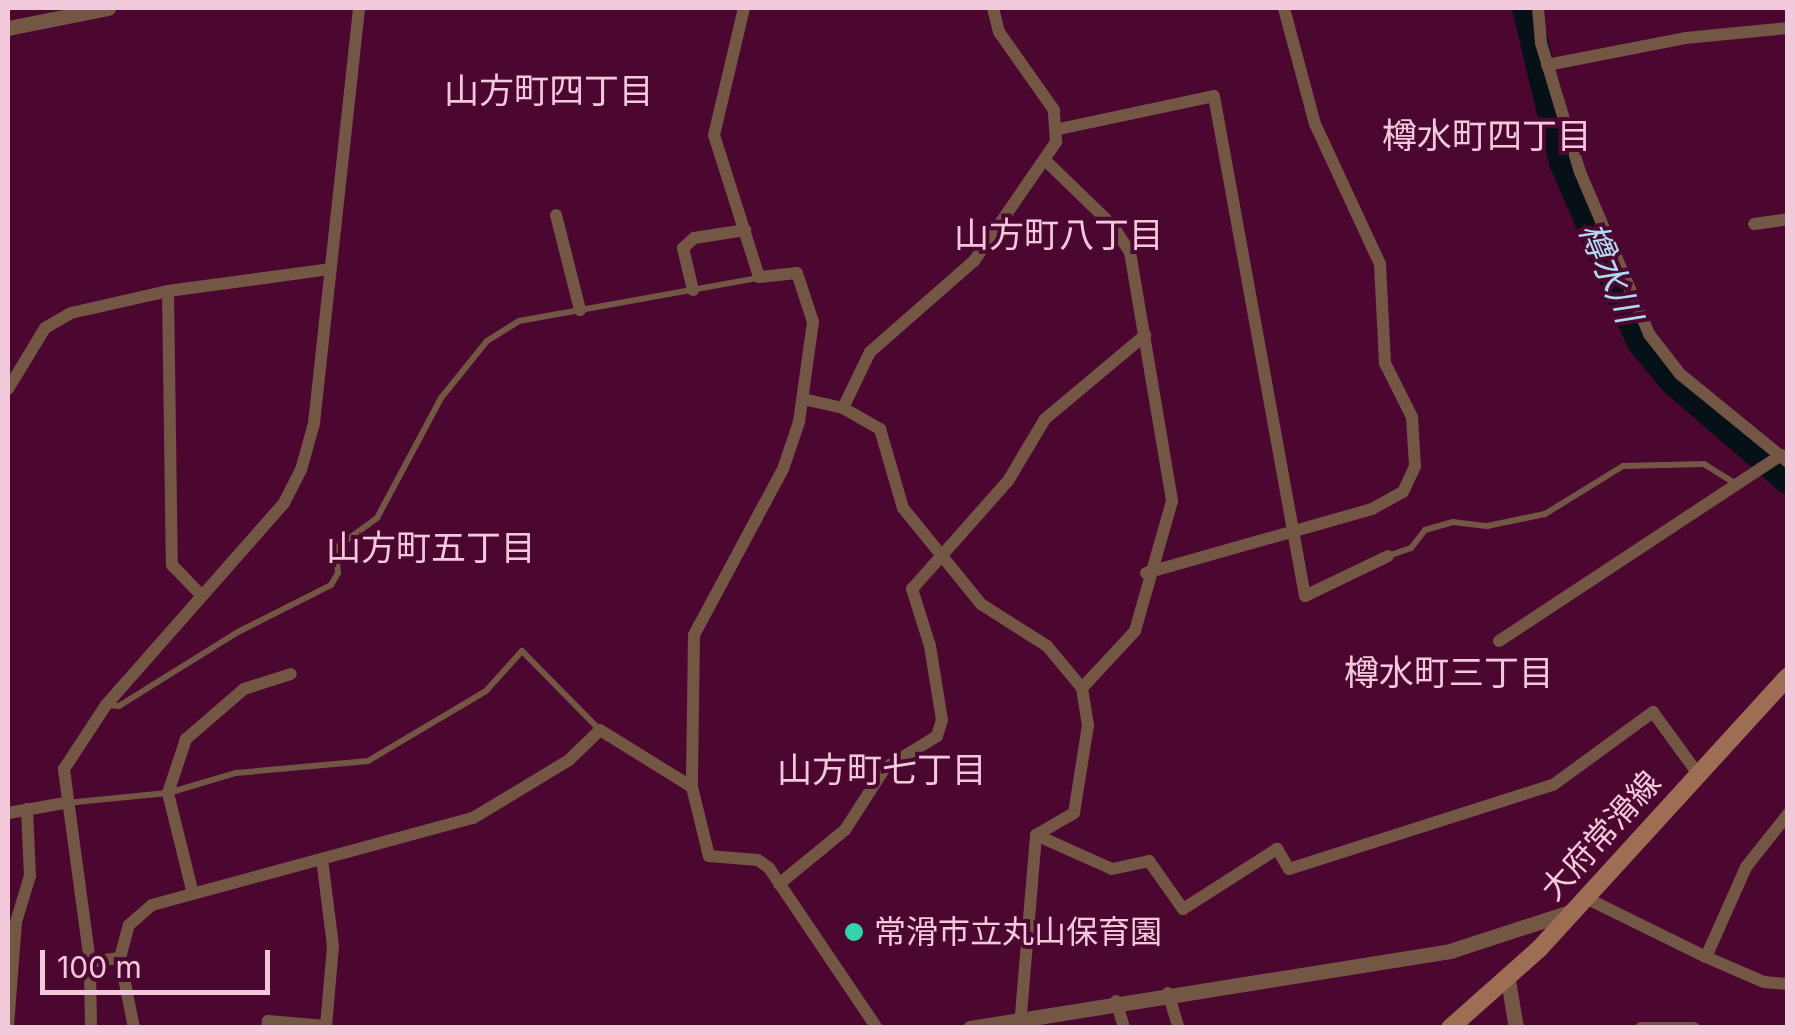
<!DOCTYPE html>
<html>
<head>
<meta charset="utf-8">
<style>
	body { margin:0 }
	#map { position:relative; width:1795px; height:1035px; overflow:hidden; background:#4b0730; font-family:Inter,"Noto Sans JP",sans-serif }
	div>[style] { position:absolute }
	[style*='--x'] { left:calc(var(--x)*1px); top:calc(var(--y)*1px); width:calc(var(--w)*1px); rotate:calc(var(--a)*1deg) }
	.river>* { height:28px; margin:-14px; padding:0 14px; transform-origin:14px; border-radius:14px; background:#051117 }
	.service>* { height:6px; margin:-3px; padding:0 3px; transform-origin:3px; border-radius:3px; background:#745645 }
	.minor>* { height:12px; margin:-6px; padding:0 6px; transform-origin:6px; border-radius:6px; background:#745645 }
	.tertiary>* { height:15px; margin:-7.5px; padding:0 7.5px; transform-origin:7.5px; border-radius:7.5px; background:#745645 }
	.secondary>* { height:18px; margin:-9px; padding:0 9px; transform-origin:9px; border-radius:9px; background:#9e6e54 }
	.dots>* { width:28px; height:28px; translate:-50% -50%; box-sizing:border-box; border:5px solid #4b0730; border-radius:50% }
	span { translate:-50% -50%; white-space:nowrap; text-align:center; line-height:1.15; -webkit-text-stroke:8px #4b0730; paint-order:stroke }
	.street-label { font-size:32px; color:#f2c8db }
	.poi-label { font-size:32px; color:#f2c8db }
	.left { translate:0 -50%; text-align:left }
	.neighbourhood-label { font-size:35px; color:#f2c8db }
	.water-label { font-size:35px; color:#aedbf1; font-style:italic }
	.frame { position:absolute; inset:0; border:10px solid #f2c8db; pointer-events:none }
	.scale { position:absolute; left:40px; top:950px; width:230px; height:45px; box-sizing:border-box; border:5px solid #f2c8db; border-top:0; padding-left:12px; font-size:30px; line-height:35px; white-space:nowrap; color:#f2c8db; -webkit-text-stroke:8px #4b0730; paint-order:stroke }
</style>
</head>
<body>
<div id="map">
	<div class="river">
		<div style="--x:1526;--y:8;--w:158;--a:76.5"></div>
		<div style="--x:1563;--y:162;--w:195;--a:66.7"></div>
		<div style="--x:1640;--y:341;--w:53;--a:50.3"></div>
		<div style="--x:1674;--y:382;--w:150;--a:40.7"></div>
	</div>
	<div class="service">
		<div style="--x:1388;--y:556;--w:24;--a:-19"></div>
		<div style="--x:1411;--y:548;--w:23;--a:-52"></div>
		<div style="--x:1425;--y:530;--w:29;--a:-16"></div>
		<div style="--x:1453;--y:522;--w:34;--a:7"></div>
		<div style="--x:1487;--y:526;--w:59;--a:-11.7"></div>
		<div style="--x:1545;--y:514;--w:92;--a:-31.6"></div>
		<div style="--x:1623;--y:466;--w:81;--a:-1.4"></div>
		<div style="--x:1704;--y:464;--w:39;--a:32"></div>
		<div style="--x:108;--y:705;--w:11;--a:5"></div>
		<div style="--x:119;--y:706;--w:140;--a:-31.9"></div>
		<div style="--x:238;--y:632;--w:104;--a:-26.8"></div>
		<div style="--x:331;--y:585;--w:14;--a:-60"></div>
		<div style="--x:338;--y:573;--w:25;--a:-95"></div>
		<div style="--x:336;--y:548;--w:51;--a:-36.2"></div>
		<div style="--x:377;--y:518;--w:136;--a:-61.9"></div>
		<div style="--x:441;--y:398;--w:73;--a:-51.1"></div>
		<div style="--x:487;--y:341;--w:38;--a:-32"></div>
		<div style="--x:519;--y:321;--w:242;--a:-10.2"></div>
		<div style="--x:66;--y:803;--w:102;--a:-5.6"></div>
		<div style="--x:168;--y:793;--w:71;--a:-16.4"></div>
		<div style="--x:236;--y:773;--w:133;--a:-5.2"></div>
		<div style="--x:368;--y:761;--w:137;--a:-30.7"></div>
		<div style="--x:486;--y:691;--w:54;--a:-48"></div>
		<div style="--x:522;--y:651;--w:111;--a:45.4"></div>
	</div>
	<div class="minor">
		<div style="--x:744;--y:8;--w:130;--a:103.3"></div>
		<div style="--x:714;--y:135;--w:149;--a:72.4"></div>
		<div style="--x:759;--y:277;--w:38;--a:-6"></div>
		<div style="--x:797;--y:273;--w:52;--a:71.9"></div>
		<div style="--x:813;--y:322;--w:101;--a:98"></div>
		<div style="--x:799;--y:422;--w:50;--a:108.8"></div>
		<div style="--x:783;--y:469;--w:188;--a:118.2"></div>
		<div style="--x:694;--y:635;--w:152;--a:90.8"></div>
		<div style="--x:692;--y:787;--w:71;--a:76.2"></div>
		<div style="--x:709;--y:856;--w:49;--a:4.7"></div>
		<div style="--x:758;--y:860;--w:14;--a:36"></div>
		<div style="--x:769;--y:868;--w:193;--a:56"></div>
		<div style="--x:1538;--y:8;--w:35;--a:85"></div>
		<div style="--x:1541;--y:43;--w:135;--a:73.2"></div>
		<div style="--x:1580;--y:172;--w:176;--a:66.9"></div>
		<div style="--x:1649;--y:334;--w:51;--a:52.2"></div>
		<div style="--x:1680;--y:374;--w:139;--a:39.2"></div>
		<div style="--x:1547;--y:65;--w:142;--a:-11"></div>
		<div style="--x:1686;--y:38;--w:102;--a:-5.6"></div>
		<div style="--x:1059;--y:129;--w:158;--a:-12"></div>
		<div style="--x:1214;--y:96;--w:508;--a:79.69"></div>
		<div style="--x:1305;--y:596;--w:92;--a:-25.7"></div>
		<div style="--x:1046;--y:161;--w:93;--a:44.1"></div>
		<div style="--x:1113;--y:226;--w:31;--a:57"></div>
		<div style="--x:1130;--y:252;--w:253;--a:80.4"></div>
		<div style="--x:1172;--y:501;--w:135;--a:105.9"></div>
		<div style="--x:1135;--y:631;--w:78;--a:132.9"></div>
		<div style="--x:556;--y:215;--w:98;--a:75.8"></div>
		<div style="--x:1754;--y:224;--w:34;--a:-8"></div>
		<div style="--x:693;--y:290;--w:43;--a:-103.4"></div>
		<div style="--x:683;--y:248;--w:15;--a:-42"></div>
		<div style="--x:694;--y:238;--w:52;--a:-8.9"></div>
		<div style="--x:168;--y:291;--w:274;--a:89.2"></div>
		<div style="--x:172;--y:565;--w:43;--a:45.9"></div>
		<div style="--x:8;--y:389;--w:71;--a:-58.8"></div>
		<div style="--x:45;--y:328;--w:30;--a:-30"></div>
		<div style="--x:71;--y:313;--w:99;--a:-12.8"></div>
		<div style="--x:168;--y:291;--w:163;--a:-7.7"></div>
		<div style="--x:803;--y:399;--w:41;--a:12.7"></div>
		<div style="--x:843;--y:408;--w:43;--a:29.6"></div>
		<div style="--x:880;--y:429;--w:82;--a:73.8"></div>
		<div style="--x:903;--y:508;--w:124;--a:50.9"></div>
		<div style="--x:981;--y:604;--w:78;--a:32.5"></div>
		<div style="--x:1047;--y:646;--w:55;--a:50.2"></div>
		<div style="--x:1082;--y:688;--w:37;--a:81"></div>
		<div style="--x:1088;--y:725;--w:89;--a:99"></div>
		<div style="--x:1074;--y:813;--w:44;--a:149.9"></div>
		<div style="--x:843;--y:408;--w:62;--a:-64.3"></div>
		<div style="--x:870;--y:352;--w:138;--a:-41.2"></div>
		<div style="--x:974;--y:261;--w:145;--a:-55.4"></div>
		<div style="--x:1056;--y:142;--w:32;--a:-94"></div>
		<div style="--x:1054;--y:110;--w:95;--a:-125.2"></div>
		<div style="--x:999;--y:32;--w:25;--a:-104"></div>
		<div style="--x:1146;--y:573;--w:235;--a:-15.8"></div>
		<div style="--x:1372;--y:509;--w:35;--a:-29"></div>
		<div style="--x:1403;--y:492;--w:29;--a:-65"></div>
		<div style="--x:1415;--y:466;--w:49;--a:-93.5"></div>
		<div style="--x:1412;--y:417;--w:60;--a:-116.6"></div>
		<div style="--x:1385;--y:363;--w:99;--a:-92.9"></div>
		<div style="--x:1380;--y:264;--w:154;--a:-114.9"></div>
		<div style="--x:1315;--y:124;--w:120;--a:-105"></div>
		<div style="--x:1499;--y:641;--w:338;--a:-33.4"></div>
		<div style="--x:8;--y:813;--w:58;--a:-10"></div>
		<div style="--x:1036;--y:835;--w:83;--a:24.1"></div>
		<div style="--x:1112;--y:869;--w:38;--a:-12"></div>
		<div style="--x:1149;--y:861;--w:59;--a:54.7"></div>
		<div style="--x:1183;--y:909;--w:112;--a:-32.6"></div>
		<div style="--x:1277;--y:849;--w:23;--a:59"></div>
		<div style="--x:1289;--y:869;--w:277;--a:-17.7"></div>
		<div style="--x:1553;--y:785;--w:124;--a:-36.1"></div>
		<div style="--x:1653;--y:712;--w:77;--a:54"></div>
		<div style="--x:779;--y:884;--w:85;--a:-39.3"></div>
		<div style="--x:845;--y:830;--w:74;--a:-57.2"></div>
		<div style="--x:885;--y:768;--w:61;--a:-31.6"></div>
		<div style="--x:937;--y:736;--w:17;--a:-73"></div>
		<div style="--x:942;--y:720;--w:75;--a:-99.2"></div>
		<div style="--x:930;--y:646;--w:60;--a:-107.5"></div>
		<div style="--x:912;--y:589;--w:144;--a:-48.4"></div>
		<div style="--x:1008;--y:481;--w:72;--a:-59.2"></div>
		<div style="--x:1045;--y:419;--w:131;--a:-40"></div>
		<div style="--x:192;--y:890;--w:100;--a:-103.9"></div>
		<div style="--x:168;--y:793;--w:57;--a:-71.6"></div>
		<div style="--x:186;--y:739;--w:77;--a:-40.8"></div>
		<div style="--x:244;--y:689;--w:49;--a:-17.7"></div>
		<div style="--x:1586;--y:898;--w:134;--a:26.2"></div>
		<div style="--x:1706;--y:957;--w:63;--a:23.3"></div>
		<div style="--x:1764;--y:982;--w:24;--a:5"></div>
		<div style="--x:1706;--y:957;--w:98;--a:-66"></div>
		<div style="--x:1746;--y:867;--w:68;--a:-51.6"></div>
		<div style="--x:90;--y:962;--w:30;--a:-8"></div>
		<div style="--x:1168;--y:993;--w:37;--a:73"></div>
		<div style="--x:1116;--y:1001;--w:28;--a:73"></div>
		<div style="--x:8;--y:1026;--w:104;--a:-85.6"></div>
		<div style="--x:16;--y:922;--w:48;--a:-73.1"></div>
		<div style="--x:30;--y:876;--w:67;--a:-92.6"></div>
		<div style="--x:1020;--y:1026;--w:192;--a:-85.2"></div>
		<div style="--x:91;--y:1028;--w:66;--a:-90.9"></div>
		<div style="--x:90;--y:962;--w:195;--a:-97.7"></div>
		<div style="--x:64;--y:769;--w:77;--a:-56.7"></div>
		<div style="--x:106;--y:705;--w:269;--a:-48.6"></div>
		<div style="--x:284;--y:503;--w:37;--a:-63"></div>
		<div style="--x:301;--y:470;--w:49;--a:-74.5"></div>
		<div style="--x:314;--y:423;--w:417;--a:-83.8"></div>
		<div style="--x:134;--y:1028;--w:71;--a:-101.3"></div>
		<div style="--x:120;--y:958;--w:34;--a:-75"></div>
		<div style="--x:129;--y:925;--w:30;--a:-41"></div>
		<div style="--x:152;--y:905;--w:333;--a:-15.2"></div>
		<div style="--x:473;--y:818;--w:112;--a:-31.1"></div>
		<div style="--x:569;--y:760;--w:43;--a:-44.1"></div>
		<div style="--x:600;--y:730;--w:108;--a:31.8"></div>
		<div style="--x:267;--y:1028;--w:7;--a:-82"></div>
		<div style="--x:268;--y:1021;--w:58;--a:4.9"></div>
		<div style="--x:326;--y:1026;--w:80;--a:-85"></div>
		<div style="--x:333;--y:946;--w:88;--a:-97.2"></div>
		<div style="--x:1641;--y:1028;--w:53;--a:0"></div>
	</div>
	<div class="tertiary">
		<div style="--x:8;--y:28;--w:102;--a:-11.3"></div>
		<div style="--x:1508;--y:980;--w:49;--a:80.5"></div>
		<div style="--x:970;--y:1028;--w:486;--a:-9.1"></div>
		<div style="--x:1450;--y:951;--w:129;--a:-18"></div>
	</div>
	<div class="secondary">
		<div style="--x:1450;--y:1028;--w:120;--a:-41.6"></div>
		<div style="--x:1540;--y:948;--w:368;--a:-47.6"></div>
	</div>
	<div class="dots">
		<div style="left:854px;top:932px;background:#32d4a8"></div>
	</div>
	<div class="street-label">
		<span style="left:1601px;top:836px;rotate:-48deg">大府常滑線</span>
	</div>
	<div class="poi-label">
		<span class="left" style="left:874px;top:932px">常滑市立丸山保育園</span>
	</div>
	<div class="neighbourhood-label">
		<span style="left:549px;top:90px">山方町四丁目</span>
		<span style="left:1487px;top:135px">樽水町四丁目</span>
		<span style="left:1059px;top:234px">山方町八丁目</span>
		<span style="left:431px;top:547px">山方町五丁目</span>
		<span style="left:1449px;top:672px">樽水町三丁目</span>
		<span style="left:882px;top:769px">山方町七丁目</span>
	</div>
	<div class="water-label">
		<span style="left:1611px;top:272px;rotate:67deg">樽水川</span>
	</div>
	<div class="frame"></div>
	<div class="scale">100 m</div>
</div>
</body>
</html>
